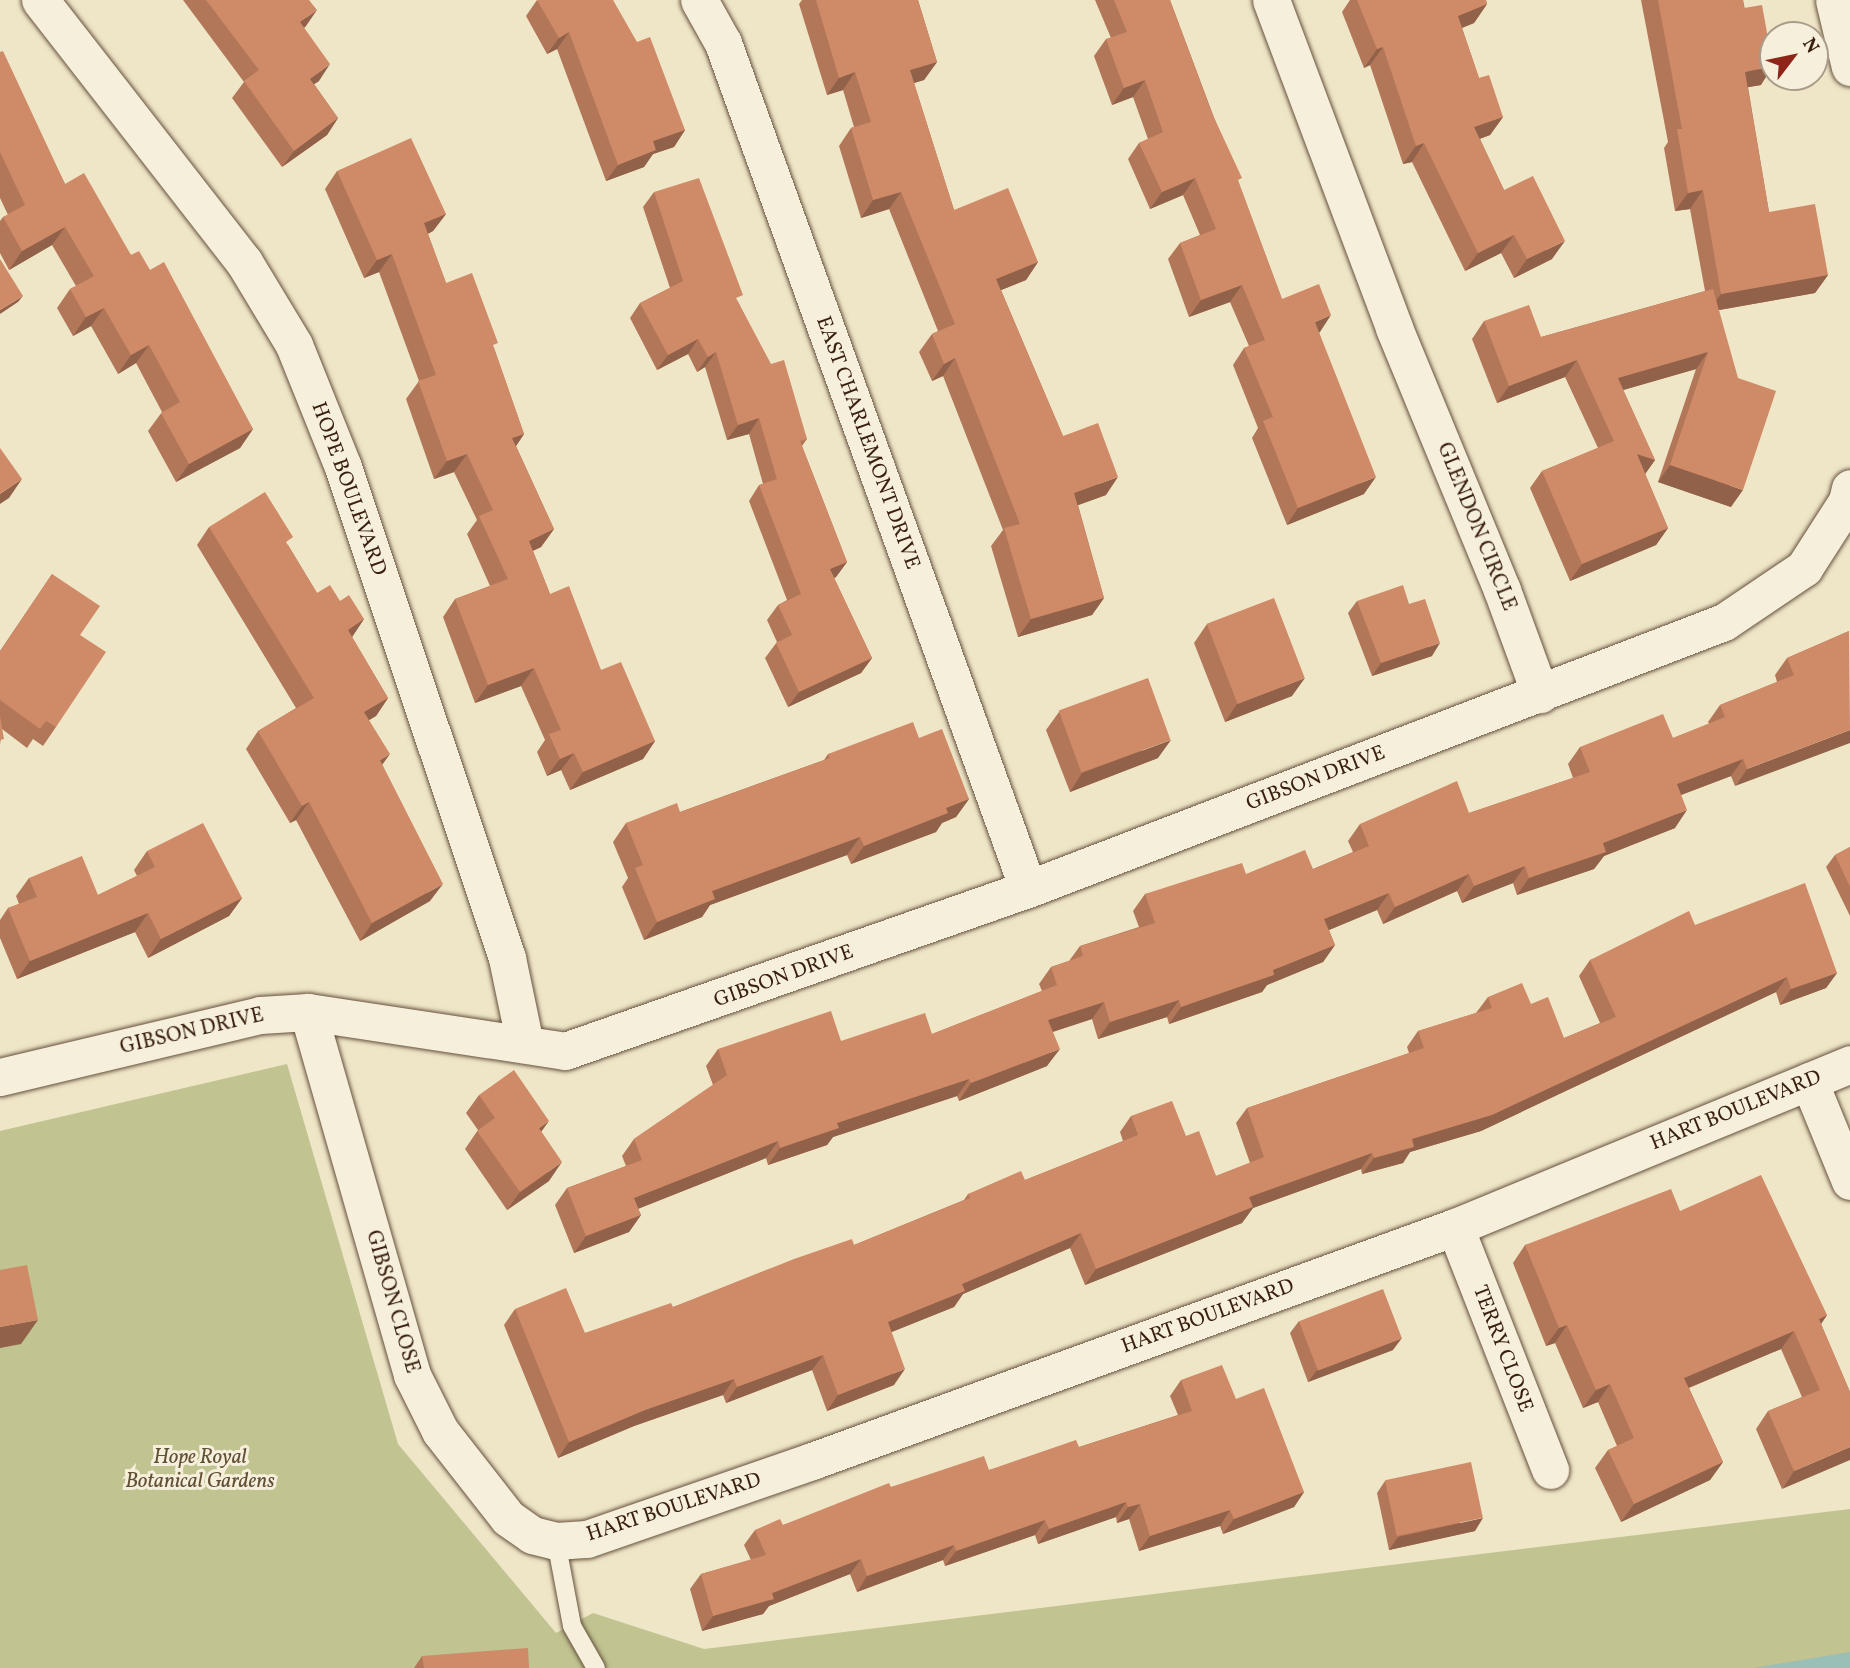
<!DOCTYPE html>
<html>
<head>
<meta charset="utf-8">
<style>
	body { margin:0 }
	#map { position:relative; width:1850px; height:1668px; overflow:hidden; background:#efe6c8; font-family:Vollkorn,serif }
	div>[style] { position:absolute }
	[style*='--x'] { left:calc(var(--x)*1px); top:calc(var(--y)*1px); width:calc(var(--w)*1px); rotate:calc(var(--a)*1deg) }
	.green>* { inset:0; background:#c1c391 }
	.water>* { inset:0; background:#9abfb7 }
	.roads { filter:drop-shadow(0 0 2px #66513c) drop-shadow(0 0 2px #66513c) }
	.service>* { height:18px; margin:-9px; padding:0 9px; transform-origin:9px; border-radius:9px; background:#f5efdb }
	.minor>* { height:37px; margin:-18.5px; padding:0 18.5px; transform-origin:18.5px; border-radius:18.5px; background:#f5efdb }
	.wall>* { inset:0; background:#b27759 }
	.shaded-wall>* { inset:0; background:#916149 }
	.building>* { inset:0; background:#cf8a68; transform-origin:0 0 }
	span { translate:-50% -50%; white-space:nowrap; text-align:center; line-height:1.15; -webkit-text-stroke:6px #f5efdb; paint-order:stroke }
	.street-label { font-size:21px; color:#391f0d }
	.park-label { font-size:21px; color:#625035; font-style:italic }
	.north { position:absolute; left:1759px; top:21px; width:70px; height:70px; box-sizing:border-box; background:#f5efdb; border:2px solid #aa9c89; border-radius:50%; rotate:58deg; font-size:19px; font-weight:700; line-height:28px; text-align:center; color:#391f0d }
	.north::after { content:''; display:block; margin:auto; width:24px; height:32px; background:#8f2418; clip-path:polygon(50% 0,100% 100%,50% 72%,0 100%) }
</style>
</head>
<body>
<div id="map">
	<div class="green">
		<div style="clip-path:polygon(287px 1064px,398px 1444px,556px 1633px,593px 1613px,704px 1649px,1850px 1509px,1850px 1668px,0 1668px,0 1131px)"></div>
	</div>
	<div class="water">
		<div style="clip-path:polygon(1850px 1652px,1850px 1668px,1753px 1668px)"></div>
	</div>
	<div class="roads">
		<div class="service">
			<div style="--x:556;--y:1541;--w:86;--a:79.3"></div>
			<div style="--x:572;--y:1626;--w:48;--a:60.3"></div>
		</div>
		<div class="minor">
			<div style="--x:40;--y:0;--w:332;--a:52.1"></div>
			<div style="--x:244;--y:262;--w:97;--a:58.9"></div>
			<div style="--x:294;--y:345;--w:131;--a:68.1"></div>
			<div style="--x:343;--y:467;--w:518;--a:71.53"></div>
			<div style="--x:507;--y:958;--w:88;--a:78.2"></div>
			<div style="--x:699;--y:0;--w:49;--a:60.8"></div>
			<div style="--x:723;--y:43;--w:899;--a:70.17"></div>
			<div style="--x:1271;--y:0;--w:350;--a:69.4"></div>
			<div style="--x:1394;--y:328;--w:283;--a:67.6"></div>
			<div style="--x:1502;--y:590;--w:111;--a:69.9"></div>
			<div style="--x:1834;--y:0;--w:69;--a:76.6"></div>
			<div style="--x:308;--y:1012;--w:378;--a:74"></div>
			<div style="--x:412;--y:1375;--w:63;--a:63.4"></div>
			<div style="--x:440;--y:1431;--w:110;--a:52"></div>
			<div style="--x:508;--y:1518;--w:29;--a:35"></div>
			<div style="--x:532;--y:1535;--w:25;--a:14"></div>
			<div style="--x:556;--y:1541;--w:31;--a:-4"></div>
			<div style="--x:587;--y:1539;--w:238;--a:-19.1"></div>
			<div style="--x:812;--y:1461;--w:684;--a:-20"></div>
			<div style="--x:1455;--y:1227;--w:427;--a:-22.4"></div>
			<div style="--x:0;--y:1077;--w:267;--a:-13.4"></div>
			<div style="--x:260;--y:1015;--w:48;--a:-3.6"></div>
			<div style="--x:308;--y:1012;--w:260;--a:8.6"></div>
			<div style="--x:565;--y:1051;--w:491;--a:-19.3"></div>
			<div style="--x:1028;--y:889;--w:745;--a:-20.99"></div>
			<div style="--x:1724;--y:622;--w:97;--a:-34"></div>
			<div style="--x:1804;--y:568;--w:80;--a:-57.3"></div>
			<div style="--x:1847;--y:501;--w:13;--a:-77"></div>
			<div style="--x:1809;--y:1081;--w:108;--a:67.7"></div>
			<div style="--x:1455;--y:1227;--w:261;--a:68.6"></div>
		</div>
	</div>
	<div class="wall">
		<div style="clip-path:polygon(183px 0,309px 0,306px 26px,304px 28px,319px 81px,314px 84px,338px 118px,327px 135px,282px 167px,232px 98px,244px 82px)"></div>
		<div style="clip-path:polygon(537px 0,685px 130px,674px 147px,653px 154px,644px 167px,606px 181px,557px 49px,547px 54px,526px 16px)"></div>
		<div style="clip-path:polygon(802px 0,918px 0,937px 62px,924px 80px,914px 83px,954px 210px,1038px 262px,1026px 280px,1001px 290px,1063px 436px,1106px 495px,1078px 505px,1104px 598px,1092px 615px,1018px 637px,991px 546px,1003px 530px,943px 376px,932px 381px,919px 352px,932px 334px,938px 331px,889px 209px,861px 218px,839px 146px,851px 128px,854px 127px,843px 90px,827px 95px,799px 4px)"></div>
		<div style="clip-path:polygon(1095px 0,1170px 0,1282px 299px,1320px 332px,1319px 332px,1364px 494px,1287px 525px,1252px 438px,1258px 428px,1233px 365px,1244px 348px,1249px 346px,1230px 302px,1189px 317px,1168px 259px,1180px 243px,1200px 235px,1183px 195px,1150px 209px,1128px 159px,1139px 143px,1148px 139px,1133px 97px,1112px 105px,1094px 56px,1106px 39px,1111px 38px)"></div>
		<div style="clip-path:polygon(1350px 0,1486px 0,1487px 4px,1474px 23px,1462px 28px,1479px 78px,1503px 117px,1490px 135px,1480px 139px,1504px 190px,1552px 259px,1514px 278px,1501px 253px,1465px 271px,1412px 162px,1403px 164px,1370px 65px,1364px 68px,1342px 12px)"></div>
		<div style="clip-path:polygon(1641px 0,1743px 0,1761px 85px,1748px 87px,1769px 212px,1828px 275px,1815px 293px,1719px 310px,1731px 507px,1658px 482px,1696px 369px,1623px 390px,1655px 460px,1645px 474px,1668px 528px,1656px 545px,1570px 581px,1530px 488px,1542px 471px,1598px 448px,1565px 377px,1497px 403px,1472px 339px,1484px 321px,1541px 337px,1705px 291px,1690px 209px,1675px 211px,1664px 148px,1668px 142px)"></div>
		<div style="clip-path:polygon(0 52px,65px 184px,131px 255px,150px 270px,253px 429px,240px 448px,176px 482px,148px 431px,162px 412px,136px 363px,118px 374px,91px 326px,73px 336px,57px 308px,70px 289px,76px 286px,52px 245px,9px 270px,0 253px,0 221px,3px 217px,8px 215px,0 198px)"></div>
		<div style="clip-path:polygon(337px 171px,446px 214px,433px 231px,428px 234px,446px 283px,494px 348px,524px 434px,516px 446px,554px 529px,541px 547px,533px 551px,550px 594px,601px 670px,655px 741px,643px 759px,570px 790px,561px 770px,547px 776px,537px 752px,545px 740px,521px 686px,475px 703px,443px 617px,455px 599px,490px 586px,467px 534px,477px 520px,454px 472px,434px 479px,406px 399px,419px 381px,379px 272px,364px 278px,325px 189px)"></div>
		<div style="clip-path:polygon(654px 192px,738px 302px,807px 439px,802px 446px,847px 562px,836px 577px,834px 578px,872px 658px,861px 673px,788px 707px,765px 658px,777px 642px,767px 620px,778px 605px,787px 600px,749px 501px,759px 485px,763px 484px,749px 434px,727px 440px,705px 367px,697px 372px,688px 354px,657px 370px,630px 318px,640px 303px,670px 288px,643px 207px)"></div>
		<div style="clip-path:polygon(209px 527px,288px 545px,317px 593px,340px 601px,364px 619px,352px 637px,388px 698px,376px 716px,369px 720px,382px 765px,430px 901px,360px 941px,296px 820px,290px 823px,246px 749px,258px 731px,296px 708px,197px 545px)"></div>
		<div style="clip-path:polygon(52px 574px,80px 635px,56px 727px,43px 746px,33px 739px,27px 748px,2px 729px,0 745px,0 651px)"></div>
		<div style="clip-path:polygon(1357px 601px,1409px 604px,1432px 656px,1372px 676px,1348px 613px)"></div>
		<div style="clip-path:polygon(1207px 624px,1292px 696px,1225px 722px,1194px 643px)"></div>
		<div style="clip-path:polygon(1849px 631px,1735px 786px,1731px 776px,1681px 795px,1675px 828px,1604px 856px,1594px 869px,1517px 895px,1513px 883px,1462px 903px,1457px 891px,1383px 924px,1377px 910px,1329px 930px,1335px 945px,1323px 962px,1267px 985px,1262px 992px,1169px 1024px,1167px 1017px,1098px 1039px,1092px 1019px,1053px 1032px,1047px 1066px,959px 1101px,957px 1096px,833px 1137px,827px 1145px,768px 1165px,766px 1158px,638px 1209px,641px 1215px,629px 1232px,574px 1253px,555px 1205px,567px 1188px,626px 1166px,622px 1156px,634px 1139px,713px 1085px,706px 1066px,718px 1049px,841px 1041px,932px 1034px,1042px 991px,1039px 984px,1051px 967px,1069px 961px,1080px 946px,1139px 927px,1133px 911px,1145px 894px,1246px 874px,1313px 869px,1353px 852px,1348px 841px,1360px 824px,1469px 813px,1573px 778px,1568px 764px,1580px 747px,1673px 738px,1709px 724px,1708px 722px,1720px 705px,1777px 682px,1775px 675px,1787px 658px)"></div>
		<div style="clip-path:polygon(1059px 712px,1158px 758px,1070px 792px,1046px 730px)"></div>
		<div style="clip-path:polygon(919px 738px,969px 799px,956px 817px,942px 823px,936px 832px,851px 864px,847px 855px,710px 905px,702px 917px,644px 940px,622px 887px,628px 878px,613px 842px,626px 823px,680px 812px,824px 760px,828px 754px)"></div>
		<div style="clip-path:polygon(1850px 847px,1850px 916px,1826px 867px,1835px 855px)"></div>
		<div style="clip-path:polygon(147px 851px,242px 898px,229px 916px,148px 958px,135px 932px,17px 979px,0 938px,0 920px,8px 908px,19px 904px,16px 896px,29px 878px,98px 895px,137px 876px,134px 870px)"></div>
		<div style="clip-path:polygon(1695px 925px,1837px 973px,1826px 988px,1780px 1005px,1776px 992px,1481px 1131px,1410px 1152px,1403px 1163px,1362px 1174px,1361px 1169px,1253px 1208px,1242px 1223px,1085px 1285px,1070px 1248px,963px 1294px,954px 1307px,891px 1332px,894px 1385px,827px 1411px,812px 1370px,726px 1403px,723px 1395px,634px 1426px,558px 1458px,504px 1325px,515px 1309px,585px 1333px,673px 1307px,854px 1245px,964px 1200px,968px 1194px,1025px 1180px,1123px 1141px,1120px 1132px,1131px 1116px,1186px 1136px,1216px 1176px,1250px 1163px,1236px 1123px,1247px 1108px,1409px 1053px,1407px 1047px,1418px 1031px,1476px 1013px,1488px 997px,1531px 1004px,1564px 1038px,1600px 1023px,1579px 976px,1590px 960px)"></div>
		<div style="clip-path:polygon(479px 1095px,541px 1131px,549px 1181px,507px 1210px,465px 1149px,478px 1130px,466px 1113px)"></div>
		<div style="clip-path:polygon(1680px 1211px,1827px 1315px,1821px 1324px,1850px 1392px,1782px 1489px,1756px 1429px,1768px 1411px,1802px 1397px,1781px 1349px,1689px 1388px,1723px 1462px,1710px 1480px,1621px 1522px,1595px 1468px,1608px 1450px,1617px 1446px,1598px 1402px,1583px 1408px,1555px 1343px,1546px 1346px,1513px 1263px,1525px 1245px)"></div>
		<div style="clip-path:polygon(1299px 1321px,1393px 1350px,1308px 1382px,1290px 1333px)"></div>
		<div style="clip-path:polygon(1181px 1380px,1236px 1399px,1304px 1492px,1294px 1507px,1223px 1534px,1220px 1526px,1139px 1551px,1129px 1519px,1117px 1523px,1116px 1517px,1038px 1544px,1035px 1535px,945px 1566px,943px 1560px,857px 1592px,850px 1574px,769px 1606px,763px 1614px,702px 1631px,690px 1589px,701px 1574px,751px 1560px,744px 1545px,755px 1530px,783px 1525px,891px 1487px,989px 1470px,1079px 1447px,1178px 1415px,1170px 1396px)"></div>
		<div style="clip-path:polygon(1385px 1481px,1475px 1531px,1389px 1550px,1377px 1493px)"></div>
		<div style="clip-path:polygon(422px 1656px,529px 1668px,414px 1668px)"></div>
	</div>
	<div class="shaded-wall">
		<div style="clip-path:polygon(1487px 4px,1474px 23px,1446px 34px,1458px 16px)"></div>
		<div style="clip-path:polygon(317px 10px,306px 26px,288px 39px,300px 22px)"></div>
		<div style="clip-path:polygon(569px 32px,557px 49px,547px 54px,559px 38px)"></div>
		<div style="clip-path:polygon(1383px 47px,1370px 65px,1364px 68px,1377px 49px)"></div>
		<div style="clip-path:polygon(937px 62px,924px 80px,897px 88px,910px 70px)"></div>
		<div style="clip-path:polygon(330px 64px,319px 81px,298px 95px,310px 79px)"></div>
		<div style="clip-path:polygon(1773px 66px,1761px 85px,1732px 90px,1745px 72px)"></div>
		<div style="clip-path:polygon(855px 72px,843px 90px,827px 95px,839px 78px)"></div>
		<div style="clip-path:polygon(1145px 80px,1133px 97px,1112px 105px,1124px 88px)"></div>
		<div style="clip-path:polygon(1503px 117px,1490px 135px,1461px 145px,1474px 127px)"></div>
		<div style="clip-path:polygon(338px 118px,327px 135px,282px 167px,294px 151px)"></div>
		<div style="clip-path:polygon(685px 130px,674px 147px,653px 154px,644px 167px,606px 181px,618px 165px,653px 141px)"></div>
		<div style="clip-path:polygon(1424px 143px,1412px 162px,1403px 164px,1416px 146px)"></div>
		<div style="clip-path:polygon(1195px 178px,1183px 195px,1150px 209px,1162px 192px)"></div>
		<div style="clip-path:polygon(1703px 190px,1690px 209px,1675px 211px,1688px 193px)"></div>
		<div style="clip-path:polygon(901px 192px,889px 209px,861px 218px,873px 200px)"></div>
		<div style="clip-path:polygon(446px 214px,433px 231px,411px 241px,424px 223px)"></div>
		<div style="clip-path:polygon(65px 227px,52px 245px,9px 270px,22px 251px)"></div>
		<div style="clip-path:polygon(1514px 235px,1501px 253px,1465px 271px,1478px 253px)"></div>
		<div style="clip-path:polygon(1565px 241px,1552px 259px,1514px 278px,1527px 259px)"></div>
		<div style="clip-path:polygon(392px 254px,379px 272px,364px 278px,377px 260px)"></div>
		<div style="clip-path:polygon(1038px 262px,1026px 280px,984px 297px,996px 279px)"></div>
		<div style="clip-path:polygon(1828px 275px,1815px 293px,1708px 312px,1721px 294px)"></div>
		<div style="clip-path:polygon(1242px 285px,1230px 302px,1189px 317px,1201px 300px)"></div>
		<div style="clip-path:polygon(23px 296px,18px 302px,0 314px,0 310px)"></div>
		<div style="clip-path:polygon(104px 308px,91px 326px,73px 336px,86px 317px)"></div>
		<div style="clip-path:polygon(1331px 315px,1320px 332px,1303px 339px,1315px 322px)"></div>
		<div style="clip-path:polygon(698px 339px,688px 354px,657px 370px,668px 355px)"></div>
		<div style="clip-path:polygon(149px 345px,136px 363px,118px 374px,131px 355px)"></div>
		<div style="clip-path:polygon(716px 352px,705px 367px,697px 372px,708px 357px)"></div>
		<div style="clip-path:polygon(1708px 352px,1696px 369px,1606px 395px,1618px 378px)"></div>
		<div style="clip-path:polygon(955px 358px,943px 376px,932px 381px,944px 364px)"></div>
		<div style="clip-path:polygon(1577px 360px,1565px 377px,1497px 403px,1509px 386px)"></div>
		<div style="clip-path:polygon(759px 418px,749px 434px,727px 440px,738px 425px)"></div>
		<div style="clip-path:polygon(253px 429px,240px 448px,176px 482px,189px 464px)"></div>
		<div style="clip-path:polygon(524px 434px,512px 452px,512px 438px)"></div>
		<div style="clip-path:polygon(467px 454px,454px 472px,434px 479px,447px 461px)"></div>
		<div style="clip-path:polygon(1637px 454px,1655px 460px,1643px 477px)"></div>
		<div style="clip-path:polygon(1670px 465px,1743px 490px,1731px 507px,1658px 482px)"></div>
		<div style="clip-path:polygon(1118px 477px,1106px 495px,1062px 511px,1074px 493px)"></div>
		<div style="clip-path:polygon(1376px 477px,1364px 494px,1287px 525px,1298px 508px)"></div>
		<div style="clip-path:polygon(22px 479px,9px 498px,0 504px,0 494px)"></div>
		<div style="clip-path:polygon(1668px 528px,1656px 545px,1570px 581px,1582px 564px)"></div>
		<div style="clip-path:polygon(554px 529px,541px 547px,516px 558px,529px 541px)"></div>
		<div style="clip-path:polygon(847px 562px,836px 577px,819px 584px,830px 569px)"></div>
		<div style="clip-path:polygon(1104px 598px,1092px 615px,1018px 637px,1031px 619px)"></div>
		<div style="clip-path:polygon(364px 619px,352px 637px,348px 630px)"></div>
		<div style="clip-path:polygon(1440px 643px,1432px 656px,1372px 676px,1381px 663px)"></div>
		<div style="clip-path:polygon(872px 658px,861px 673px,788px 707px,799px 692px)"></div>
		<div style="clip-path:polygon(534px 668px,521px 686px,475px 703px,488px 685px)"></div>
		<div style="clip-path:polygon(1305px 678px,1292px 696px,1225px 722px,1237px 704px)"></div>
		<div style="clip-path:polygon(388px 698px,376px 716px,352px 730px,364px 712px)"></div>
		<div style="clip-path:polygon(1850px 730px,1850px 743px,1735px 786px,1747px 769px)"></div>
		<div style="clip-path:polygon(1171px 740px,1158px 758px,1070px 792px,1082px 773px)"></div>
		<div style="clip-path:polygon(655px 741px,643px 759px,570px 790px,583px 772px)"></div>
		<div style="clip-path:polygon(574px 753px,561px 770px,547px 776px,560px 759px)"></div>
		<div style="clip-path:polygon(390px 754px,377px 772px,380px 760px)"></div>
		<div style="clip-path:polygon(1743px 759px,1731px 776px,1665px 801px,1677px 784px)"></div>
		<div style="clip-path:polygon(969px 799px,956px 817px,942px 823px,936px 832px,851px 864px,864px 846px,946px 808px)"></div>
		<div style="clip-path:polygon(309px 802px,296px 820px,290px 823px,302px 806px)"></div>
		<div style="clip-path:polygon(1687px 810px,1675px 828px,1604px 856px,1594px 869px,1517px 895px,1529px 878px,1603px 843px)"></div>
		<div style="clip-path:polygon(860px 837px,847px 855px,710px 905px,702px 917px,644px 940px,657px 922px,712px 891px)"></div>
		<div style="clip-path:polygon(1525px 866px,1513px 883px,1462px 903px,1474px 886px)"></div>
		<div style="clip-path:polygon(1469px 874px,1457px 891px,1383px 924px,1395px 907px)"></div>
		<div style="clip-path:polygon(443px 884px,430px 901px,360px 941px,372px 923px)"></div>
		<div style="clip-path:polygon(1389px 893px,1377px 910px,1312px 937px,1324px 919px)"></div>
		<div style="clip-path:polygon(242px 898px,229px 916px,148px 958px,161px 939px)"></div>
		<div style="clip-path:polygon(148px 913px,135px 932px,17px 979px,30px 961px)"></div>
		<div style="clip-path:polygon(1335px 945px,1323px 962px,1267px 985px,1262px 992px,1169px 1024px,1181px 1007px)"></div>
		<div style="clip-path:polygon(1837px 973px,1826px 988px,1780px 1005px,1791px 989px)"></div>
		<div style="clip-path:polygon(1787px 977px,1776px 992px,1481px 1131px,1410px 1152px,1403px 1163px,1362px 1174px,1374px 1158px,1412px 1139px)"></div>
		<div style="clip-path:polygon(1179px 1000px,1167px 1017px,1098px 1039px,1110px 1022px)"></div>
		<div style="clip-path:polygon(1104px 1002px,1092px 1019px,1036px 1037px,1048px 1020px)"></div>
		<div style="clip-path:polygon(1060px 1049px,1047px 1066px,959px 1101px,971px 1083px)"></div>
		<div style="clip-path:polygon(969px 1079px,957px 1096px,833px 1137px,827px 1145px,768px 1165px,780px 1148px,837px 1123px)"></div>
		<div style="clip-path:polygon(549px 1121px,536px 1139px,539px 1128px)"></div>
		<div style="clip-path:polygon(778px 1141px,766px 1158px,622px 1215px,634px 1198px)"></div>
		<div style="clip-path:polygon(1372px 1153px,1361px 1169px,1253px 1208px,1242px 1223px,1085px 1285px,1096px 1269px,1249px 1197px)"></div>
		<div style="clip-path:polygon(562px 1162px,549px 1181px,507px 1210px,520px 1192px)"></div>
		<div style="clip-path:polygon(641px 1215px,629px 1232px,574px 1253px,586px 1236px)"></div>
		<div style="clip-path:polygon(1081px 1233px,1070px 1248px,963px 1294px,954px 1307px,877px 1338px,888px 1322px,962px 1284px)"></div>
		<div style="clip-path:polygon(1827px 1315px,1815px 1333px,1819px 1319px)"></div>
		<div style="clip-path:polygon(38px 1320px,21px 1344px,0 1348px,0 1327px)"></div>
		<div style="clip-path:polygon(1567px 1325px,1555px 1343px,1546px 1346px,1559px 1328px)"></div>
		<div style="clip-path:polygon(1794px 1331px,1781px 1349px,1671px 1395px,1684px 1378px)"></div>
		<div style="clip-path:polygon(1402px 1338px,1393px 1350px,1308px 1382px,1317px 1370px)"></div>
		<div style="clip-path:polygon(823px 1355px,812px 1370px,726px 1403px,737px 1387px)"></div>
		<div style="clip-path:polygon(905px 1369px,894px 1385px,827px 1411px,838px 1395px)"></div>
		<div style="clip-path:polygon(734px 1379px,723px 1395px,634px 1426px,558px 1458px,569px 1442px,645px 1410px)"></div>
		<div style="clip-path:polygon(1610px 1384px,1598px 1402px,1583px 1408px,1596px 1390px)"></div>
		<div style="clip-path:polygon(1850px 1447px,1850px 1460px,1782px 1489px,1794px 1471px)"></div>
		<div style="clip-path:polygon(1723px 1462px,1710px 1480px,1621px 1522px,1634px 1504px)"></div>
		<div style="clip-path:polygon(1304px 1492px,1294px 1507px,1223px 1534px,1234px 1519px)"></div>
		<div style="clip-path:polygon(1126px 1502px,1116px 1517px,1038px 1544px,1049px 1529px)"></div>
		<div style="clip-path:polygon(1140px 1504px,1129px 1519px,1117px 1523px,1128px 1507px)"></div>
		<div style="clip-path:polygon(1230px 1510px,1220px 1526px,1139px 1551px,1150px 1536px)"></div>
		<div style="clip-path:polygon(1483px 1518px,1475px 1531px,1389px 1550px,1398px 1537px)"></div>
		<div style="clip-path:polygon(1045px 1520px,1035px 1535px,945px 1566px,956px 1551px)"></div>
		<div style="clip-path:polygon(954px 1545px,943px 1560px,857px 1592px,867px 1576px)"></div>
		<div style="clip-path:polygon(861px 1559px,850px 1574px,769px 1606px,763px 1614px,702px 1631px,713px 1616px)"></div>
	</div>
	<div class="building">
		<div style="clip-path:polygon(206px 0,309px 0,317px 10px,300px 22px,330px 64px,310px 79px,338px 118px,294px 151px,244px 81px,259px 70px)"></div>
		<div style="clip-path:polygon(537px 0,613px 0,637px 42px,650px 37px,685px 130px,653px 141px,656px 150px,618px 165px,569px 32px,559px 38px)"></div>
		<div style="clip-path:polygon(816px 0,918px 0,937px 62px,910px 70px,954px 210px,1008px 188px,1038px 262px,996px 279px,1063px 436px,1098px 423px,1118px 477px,1074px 493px,1104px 598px,1031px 619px,1004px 528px,1020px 524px,955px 358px,944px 364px,932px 334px,955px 324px,901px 192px,873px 200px,851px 128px,871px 122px,855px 72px,839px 78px)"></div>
		<div style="clip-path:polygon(1114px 0,1170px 0,1211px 111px,1242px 178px,1238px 180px,1282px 299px,1319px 284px,1331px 315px,1315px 322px,1376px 477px,1298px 508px,1263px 421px,1273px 417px,1244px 348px,1265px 340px,1242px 285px,1201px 300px,1180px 243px,1216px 229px,1195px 178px,1162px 192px,1139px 143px,1163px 132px,1145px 80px,1124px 88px,1106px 39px,1127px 32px)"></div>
		<div style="clip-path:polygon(1357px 0,1486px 0,1487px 4px,1458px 16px,1479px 78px,1489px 75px,1503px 117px,1474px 127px,1504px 190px,1533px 176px,1565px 241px,1527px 259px,1514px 235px,1478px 253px,1424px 143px,1416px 146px,1383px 47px,1377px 49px)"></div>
		<div style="clip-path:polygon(1658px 0,1743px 0,1744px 8px,1762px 5px,1773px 66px,1745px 72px,1769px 212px,1815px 204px,1828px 275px,1721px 294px,1703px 190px,1688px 193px,1677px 129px,1682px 129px)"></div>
		<div style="clip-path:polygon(3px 51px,65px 184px,84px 173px,131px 255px,139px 251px,150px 270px,164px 262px,253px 429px,189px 464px,161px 413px,180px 402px,149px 345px,131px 355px,104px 308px,86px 317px,70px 289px,94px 276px,65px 227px,22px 251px,3px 217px,25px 205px,0 152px,0 52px)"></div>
		<div style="clip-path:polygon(411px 138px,446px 214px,424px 223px,446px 283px,472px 273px,498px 343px,493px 345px,524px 434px,512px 438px,554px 529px,529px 541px,550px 594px,569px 586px,601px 670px,621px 662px,655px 741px,583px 772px,574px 753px,560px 759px,549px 734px,561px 730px,534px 668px,488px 685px,455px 599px,508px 579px,479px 516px,493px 510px,467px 454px,447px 461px,418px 381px,436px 375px,392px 254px,377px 260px,337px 171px)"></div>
		<div style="clip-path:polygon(699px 178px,743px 295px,736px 298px,771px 364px,784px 360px,807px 439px,800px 441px,847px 562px,830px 569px,872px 658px,799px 692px,776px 643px,792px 635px,778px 605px,801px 594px,759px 485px,777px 479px,759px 418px,738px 425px,716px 352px,708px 357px,698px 339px,668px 355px,640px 303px,683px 281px,654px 192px)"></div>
		<div style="clip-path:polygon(0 259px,23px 296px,0 310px)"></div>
		<div style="clip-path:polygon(1713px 289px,1738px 378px,1776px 391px,1743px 490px,1670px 465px,1708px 352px,1618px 378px,1655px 460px,1637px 454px,1668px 528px,1582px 564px,1542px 471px,1614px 441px,1577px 360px,1509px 386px,1484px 321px,1529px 305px,1541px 337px)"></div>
		<div style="clip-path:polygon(0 448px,22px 479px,0 494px)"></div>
		<div style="clip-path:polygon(265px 492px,293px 537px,286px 542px,317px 593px,330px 585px,340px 601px,349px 595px,364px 619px,348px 630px,388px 698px,364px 712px,390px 754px,380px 760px,443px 884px,372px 923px,309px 802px,302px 806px,258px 731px,314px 698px,209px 527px)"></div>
		<div style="clip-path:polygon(52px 574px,100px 606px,80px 635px,106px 652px,56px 727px,46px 721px,40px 729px,0 700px,0 652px)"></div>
		<div style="clip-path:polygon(1403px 585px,1409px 604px,1425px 599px,1440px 643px,1381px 663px,1357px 601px)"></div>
		<div style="left:1274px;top:598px;width:86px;height:72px;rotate:69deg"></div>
		<div style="clip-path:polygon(1849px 631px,1850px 730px,1747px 769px,1743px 759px,1677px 784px,1687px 810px,1603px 843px,1606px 852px,1529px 878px,1525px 866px,1474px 886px,1469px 874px,1395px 907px,1389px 893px,1324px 919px,1335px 945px,1273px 970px,1274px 975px,1181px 1007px,1179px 1000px,1110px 1022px,1104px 1002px,1048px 1020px,1060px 1049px,971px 1083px,969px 1079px,837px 1123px,839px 1128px,780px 1148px,778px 1141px,634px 1198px,641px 1215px,586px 1236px,567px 1188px,642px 1160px,634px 1139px,727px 1075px,718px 1049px,831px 1011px,841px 1041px,925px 1013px,932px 1034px,1057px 985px,1051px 967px,1083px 956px,1080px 946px,1155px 923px,1145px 894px,1242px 863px,1246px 874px,1305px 850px,1313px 869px,1369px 846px,1360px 824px,1457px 781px,1469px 813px,1590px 772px,1580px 747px,1663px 714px,1673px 738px,1725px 717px,1720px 705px,1794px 675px,1787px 658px)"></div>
		<div style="left:1148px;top:678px;width:66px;height:95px;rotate:70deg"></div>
		<div style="clip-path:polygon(0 716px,4px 739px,0 740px)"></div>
		<div style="clip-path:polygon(913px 722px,919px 738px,942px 729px,969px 799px,946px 808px,948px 813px,864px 846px,860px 837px,712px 891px,715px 899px,657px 922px,635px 868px,643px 865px,626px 823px,677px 803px,680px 812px,830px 758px,828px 754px)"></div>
		<div style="clip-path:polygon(203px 823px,242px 898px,161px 939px,148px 913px,30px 961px,8px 908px,37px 897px,29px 878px,82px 856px,98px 895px,155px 867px,147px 851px)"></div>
		<div style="clip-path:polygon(1850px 847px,1850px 887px,1835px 855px)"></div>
		<div style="clip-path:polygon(1805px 883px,1837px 973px,1791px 989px,1787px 977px,1492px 1115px,1412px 1139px,1414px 1147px,1374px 1158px,1372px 1153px,1249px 1197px,1253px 1207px,1096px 1269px,1081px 1233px,962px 1284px,965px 1291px,888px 1322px,905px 1369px,838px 1395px,823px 1355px,737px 1387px,734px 1379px,645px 1410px,569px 1442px,515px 1309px,566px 1288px,585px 1333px,671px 1303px,673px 1307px,794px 1259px,852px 1239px,854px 1245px,970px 1198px,968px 1194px,1021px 1171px,1025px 1180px,1138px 1135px,1131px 1116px,1172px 1101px,1186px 1136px,1199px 1131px,1216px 1176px,1264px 1157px,1247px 1108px,1424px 1048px,1418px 1031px,1492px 1008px,1488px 997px,1522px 983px,1531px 1004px,1548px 997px,1564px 1038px,1616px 1017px,1590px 960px,1689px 911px,1695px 925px)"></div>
		<div style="clip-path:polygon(514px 1070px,549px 1121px,539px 1128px,562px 1162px,520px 1192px,477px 1131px,495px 1118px,479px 1095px)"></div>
		<div style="clip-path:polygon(1761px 1175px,1827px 1315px,1819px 1319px,1850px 1392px,1850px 1447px,1794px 1471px,1768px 1411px,1820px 1390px,1794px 1331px,1684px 1378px,1723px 1462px,1634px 1504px,1608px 1450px,1634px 1438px,1610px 1384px,1596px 1390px,1567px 1325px,1559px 1328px,1525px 1245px,1671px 1189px,1680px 1211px)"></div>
		<div style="clip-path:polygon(27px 1265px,38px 1320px,0 1327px,0 1270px)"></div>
		<div style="left:1383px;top:1289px;width:53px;height:90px;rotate:69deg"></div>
		<div style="clip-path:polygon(1222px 1365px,1236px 1399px,1264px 1388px,1304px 1492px,1234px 1519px,1230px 1510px,1150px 1536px,1140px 1504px,1128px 1507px,1126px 1502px,1049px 1529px,1045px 1520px,956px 1551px,954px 1545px,867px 1576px,861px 1559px,772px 1593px,774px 1599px,713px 1616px,701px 1574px,766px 1555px,755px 1530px,780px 1519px,783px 1525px,889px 1483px,891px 1487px,984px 1456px,989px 1470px,1076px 1440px,1079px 1447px,1192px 1411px,1181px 1380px)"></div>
		<div style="left:1471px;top:1462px;width:57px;height:88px;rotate:78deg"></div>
		<div style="clip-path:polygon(528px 1648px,529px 1668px,424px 1668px,422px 1656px)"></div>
	</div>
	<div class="street-label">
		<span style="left:867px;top:443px;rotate:70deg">EAST CHARLEMONT DRIVE</span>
		<span style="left:348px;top:489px;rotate:70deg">HOPE BOULEVARD</span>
		<span style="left:1476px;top:527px;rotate:68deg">GLENDON CIRCLE</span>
		<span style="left:1316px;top:779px;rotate:-21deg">GIBSON DRIVE</span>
		<span style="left:784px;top:977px;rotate:-20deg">GIBSON DRIVE</span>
		<span style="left:192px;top:1032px;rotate:-13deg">GIBSON DRIVE</span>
		<span style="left:1736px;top:1111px;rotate:-22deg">HART BOULEVARD</span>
		<span style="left:392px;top:1302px;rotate:74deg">GIBSON CLOSE</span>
		<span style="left:1208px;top:1317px;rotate:-20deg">HART BOULEVARD</span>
		<span style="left:1502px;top:1349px;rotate:69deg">TERRY CLOSE</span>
		<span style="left:674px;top:1508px;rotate:-18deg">HART BOULEVARD</span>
	</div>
	<div class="park-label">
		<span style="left:200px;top:1470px">Hope Royal<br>Botanical Gardens</span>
	</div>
	<div class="north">N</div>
</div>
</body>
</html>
